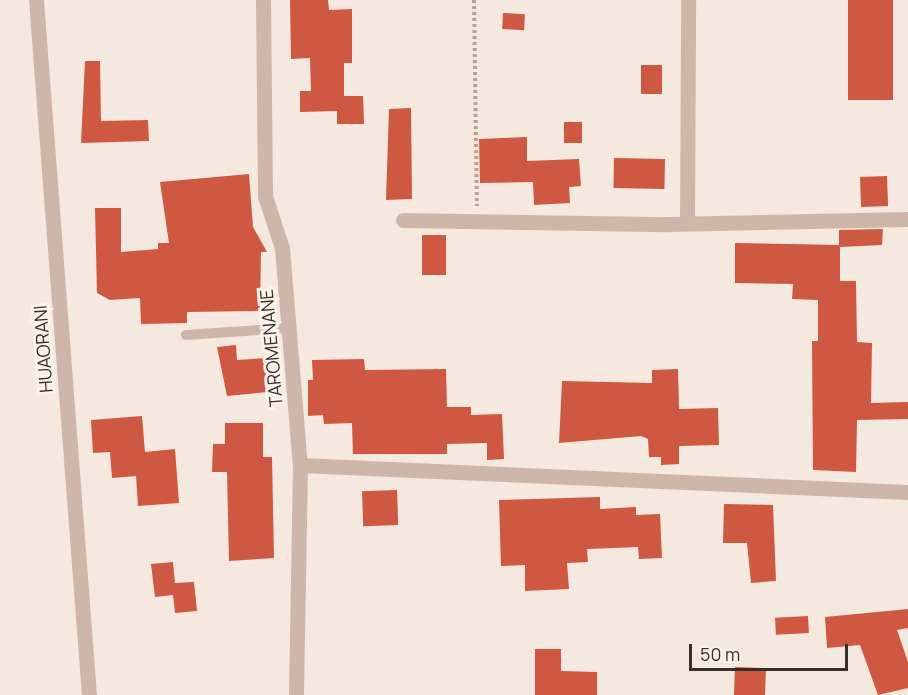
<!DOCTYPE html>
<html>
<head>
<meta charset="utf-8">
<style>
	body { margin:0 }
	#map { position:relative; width:908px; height:695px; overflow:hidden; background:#f5e8de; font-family:Manrope,sans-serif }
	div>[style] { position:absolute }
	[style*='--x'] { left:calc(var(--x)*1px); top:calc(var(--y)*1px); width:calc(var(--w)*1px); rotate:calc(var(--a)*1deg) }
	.building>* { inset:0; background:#cf5842; transform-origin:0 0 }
	.path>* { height:4px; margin-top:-2px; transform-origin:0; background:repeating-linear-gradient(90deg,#baa093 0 3px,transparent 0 6px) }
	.service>* { height:10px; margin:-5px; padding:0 5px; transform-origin:5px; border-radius:5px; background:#ceb7a9 }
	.minor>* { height:15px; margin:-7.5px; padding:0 7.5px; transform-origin:7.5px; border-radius:7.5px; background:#ceb7a9 }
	span { translate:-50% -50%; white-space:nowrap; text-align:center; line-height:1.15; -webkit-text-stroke:6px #fbf3eb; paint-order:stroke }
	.street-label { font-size:18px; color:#3b2d29 }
	.scale { position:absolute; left:689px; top:644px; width:159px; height:27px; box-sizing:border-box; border:3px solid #3b2d29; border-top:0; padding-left:8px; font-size:18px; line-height:21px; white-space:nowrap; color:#3b2d29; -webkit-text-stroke:4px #fbf3eb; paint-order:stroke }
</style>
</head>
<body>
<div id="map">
	<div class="building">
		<div style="clip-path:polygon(290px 0,328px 0,329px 10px,352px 9px,352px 63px,344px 63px,344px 96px,363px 96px,364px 124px,337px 124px,337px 111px,300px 112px,300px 91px,311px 91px,310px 58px,291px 59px)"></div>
		<div style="left:848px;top:0;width:45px;height:100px"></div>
		<div style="left:503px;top:13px;width:22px;height:16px;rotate:3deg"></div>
		<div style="clip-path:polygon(85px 61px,100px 61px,101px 121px,148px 120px,149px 141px,81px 143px)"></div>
		<div style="left:641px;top:65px;width:21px;height:29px"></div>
		<div style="clip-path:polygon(411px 108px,412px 199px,386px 200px,389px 109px)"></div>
		<div style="left:582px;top:122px;width:21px;height:18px;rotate:90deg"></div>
		<div style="clip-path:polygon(527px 137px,527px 161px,579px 159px,581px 186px,569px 187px,570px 203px,534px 205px,533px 182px,480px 183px,479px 139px)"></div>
		<div style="left:614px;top:158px;width:51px;height:30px;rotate:1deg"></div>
		<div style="clip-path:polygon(249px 174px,253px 227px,267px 252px,261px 252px,260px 311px,187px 312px,187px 323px,141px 324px,140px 298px,110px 300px,97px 293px,95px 208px,121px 208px,121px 252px,158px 249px,158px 243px,169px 243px,160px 182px)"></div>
		<div style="left:887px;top:176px;width:30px;height:27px;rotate:88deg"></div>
		<div style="clip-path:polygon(883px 229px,882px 245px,840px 247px,840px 281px,856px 281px,857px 342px,872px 343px,871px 403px,908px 402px,908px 419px,857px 420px,856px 472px,813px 470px,812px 341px,818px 341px,818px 300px,792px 299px,793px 284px,735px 283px,735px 243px,839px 245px,839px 230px)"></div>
		<div style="left:422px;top:235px;width:24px;height:40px"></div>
		<div style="clip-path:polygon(236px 345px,237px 360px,265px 358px,268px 392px,227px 396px,217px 347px)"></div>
		<div style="clip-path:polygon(364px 359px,365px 370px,446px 369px,447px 407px,471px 407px,471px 415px,502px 414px,504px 459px,487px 460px,487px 443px,447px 444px,447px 454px,353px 454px,352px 423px,324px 424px,323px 415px,308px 416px,308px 380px,313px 380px,312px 360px)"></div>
		<div style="clip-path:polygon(678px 369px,679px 409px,718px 408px,719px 445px,679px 446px,679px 464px,661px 465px,661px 457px,649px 457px,648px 439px,641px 436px,559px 443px,562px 381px,652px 383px,652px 370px)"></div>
		<div style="clip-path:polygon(142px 416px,145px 452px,175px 449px,179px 503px,138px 506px,136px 476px,112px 478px,110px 452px,93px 453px,91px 420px)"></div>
		<div style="clip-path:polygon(225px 423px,263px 423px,263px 457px,272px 457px,274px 558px,229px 561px,227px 472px,212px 472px,213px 444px,225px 444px)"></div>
		<div style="left:397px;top:490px;width:35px;height:35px;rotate:88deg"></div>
		<div style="clip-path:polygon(600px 497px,600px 509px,636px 507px,636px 515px,660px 514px,662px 558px,639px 559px,638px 547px,587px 549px,588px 562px,567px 563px,569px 589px,525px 591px,525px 565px,501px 566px,499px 500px)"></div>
		<div style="clip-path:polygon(724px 504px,773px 505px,776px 581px,751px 583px,747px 543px,723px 543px)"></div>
		<div style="clip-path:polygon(173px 562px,175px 583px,194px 582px,197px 611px,175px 613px,173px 595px,155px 597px,151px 564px)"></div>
		<div style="clip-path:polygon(908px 609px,908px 628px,897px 630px,908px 662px,908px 688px,878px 695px,860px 645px,827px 648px,825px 617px)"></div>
		<div style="left:808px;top:616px;width:17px;height:33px;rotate:87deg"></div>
		<div style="clip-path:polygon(535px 649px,561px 649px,561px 671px,597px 672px,597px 695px,535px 695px)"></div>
		<div style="left:735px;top:667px;width:31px;height:28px;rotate:2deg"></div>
	</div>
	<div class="path">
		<div style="--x:474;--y:0;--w:206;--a:89.2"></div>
	</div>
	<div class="service">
		<div style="--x:186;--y:335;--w:103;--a:-3.9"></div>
	</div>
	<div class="minor">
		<div style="--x:36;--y:0;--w:697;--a:85.64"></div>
		<div style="--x:263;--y:0;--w:196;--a:89.4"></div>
		<div style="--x:265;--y:196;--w:55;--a:71.9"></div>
		<div style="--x:282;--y:248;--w:218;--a:85.3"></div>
		<div style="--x:300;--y:465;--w:230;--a:91"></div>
		<div style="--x:403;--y:220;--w:266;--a:0.9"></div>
		<div style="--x:669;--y:224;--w:239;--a:-1.2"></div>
		<div style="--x:687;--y:223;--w:223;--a:-89.7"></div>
		<div style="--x:300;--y:465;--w:609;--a:2.54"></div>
	</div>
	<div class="street-label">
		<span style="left:271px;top:348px;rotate:-95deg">TAROMENANE</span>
		<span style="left:43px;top:349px;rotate:-94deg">HUAORANI</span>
	</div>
	<div class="scale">50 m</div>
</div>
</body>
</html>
